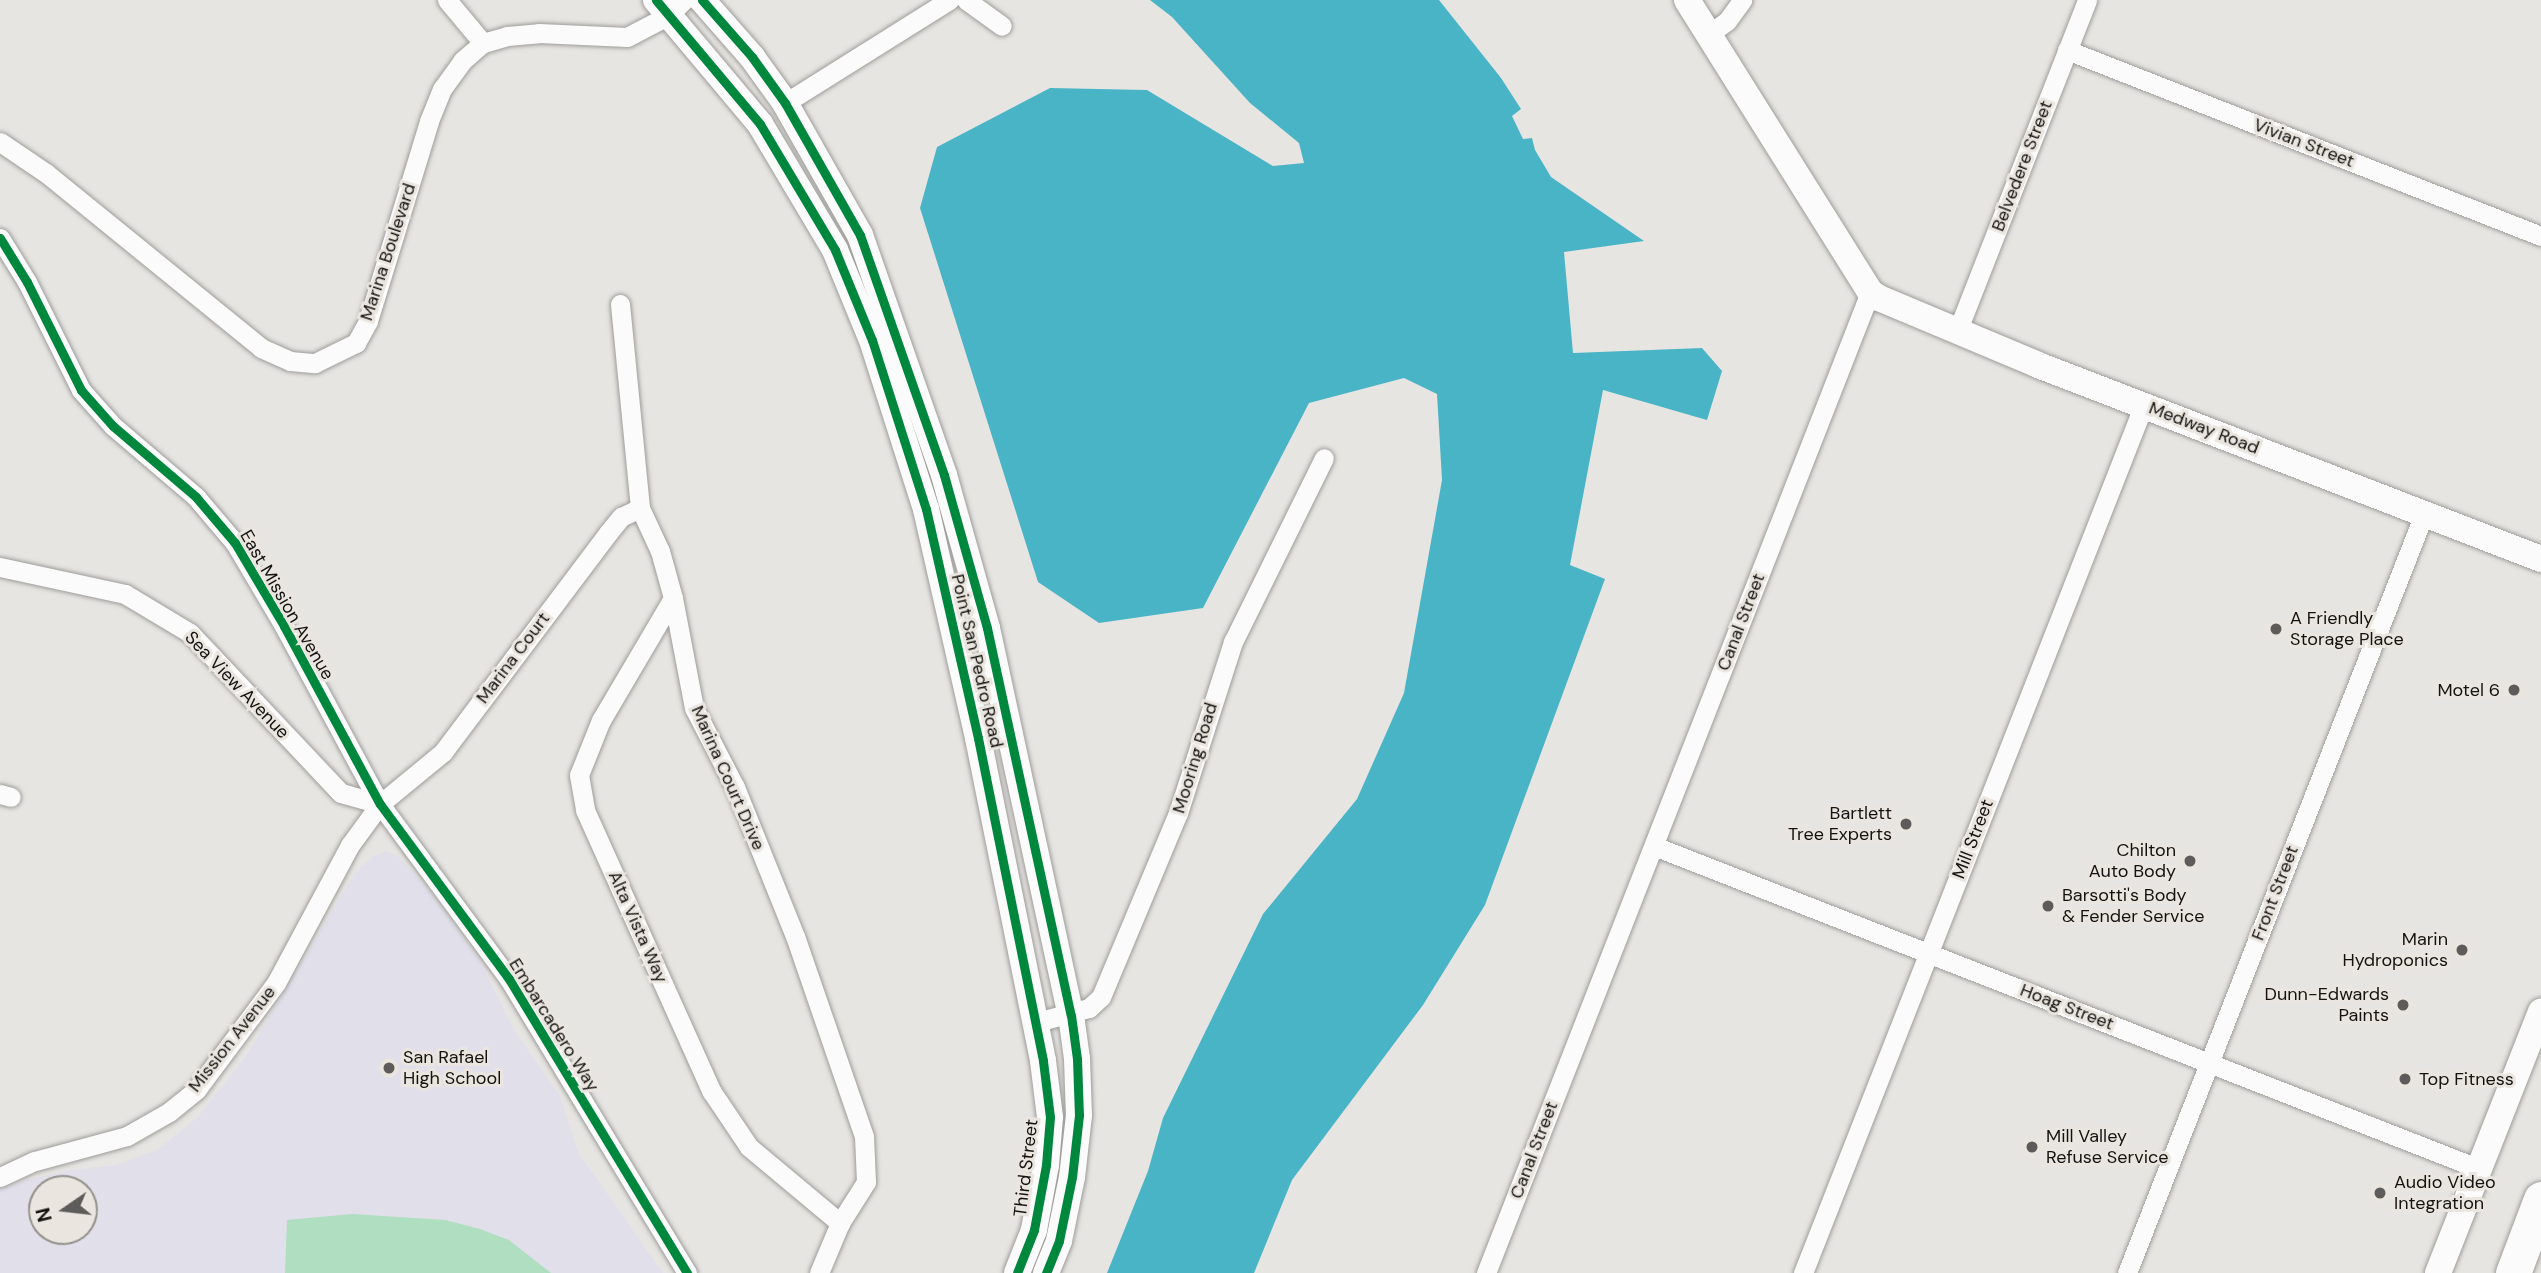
<!DOCTYPE html>
<html>
<head>
<meta charset="utf-8">
<style>
	body { margin:0 }
	#map { position:relative; width:2541px; height:1273px; overflow:hidden; background:#e7e5e2; font-family:"DM Sans",sans-serif }
	div>[style] { position:absolute }
	[style*='--x'] { left:calc(var(--x)*1px); top:calc(var(--y)*1px); width:calc(var(--w)*1px); rotate:calc(var(--a)*1deg) }
	.education>* { inset:0; background:#e1dfea }
	.green>* { inset:0; background:#afdec1 }
	.water>* { inset:0; background:#4ab4c7 }
	.roads { filter:drop-shadow(0 0 2px #9e9d9a) drop-shadow(0 0 2px #9e9d9a) }
	.street>* { height:19px; margin:-9.5px; padding:0 9.5px; transform-origin:9.5px; border-radius:9.5px; background:#fbfbfb }
	.secondary>* { height:26px; margin:-13px; padding:0 13px; transform-origin:13px; border-radius:13px; background:#fbfbfb }
	.highway>* { height:35px; margin:-17.5px; padding:0 17.5px; transform-origin:17.5px; border-radius:17.5px; background:#fbfbfb }
	.cycleway>* { height:9px; margin:-4.5px; padding:0 4.5px; transform-origin:4.5px; border-radius:4.5px; background:#00873e }
	.dots>* { width:19px; height:19px; translate:-50% -50%; box-sizing:border-box; border:4px solid #eae6df; border-radius:50% }
	span { translate:-50% -50%; white-space:nowrap; text-align:center; line-height:1.15; -webkit-text-stroke:6px #eae6df; paint-order:stroke }
	.street-label { font-size:18px; color:#141210 }
	.poi-label { font-size:18px; color:#141210 }
	.left { translate:0 -50%; text-align:left }
	.right { translate:-100% -50%; text-align:right }
	.north { position:absolute; left:28px; top:1175px; width:70px; height:70px; box-sizing:border-box; background:#eae6df; border:2px solid #94918c; border-radius:50%; rotate:256deg; font-size:19px; font-weight:700; line-height:28px; text-align:center; color:#141210 }
	.north::after { content:''; display:block; margin:auto; width:24px; height:32px; background:#5e5c5a; clip-path:polygon(50% 0,100% 100%,50% 72%,0 100%) }
</style>
</head>
<body>
<div id="map">
	<div class="education">
		<div style="clip-path:polygon(evenodd,387px 851px,400px 858px,434px 896px,481px 963px,514px 1030px,560px 1096px,578px 1152px,663px 1273px,0 1273px,0 1189px,25px 1180px,72px 1170px,116px 1165px,157px 1150px,197px 1118px,246px 1056px,355px 873px,373px 856px,387px 851px,42px 1189px,84px 1189px,84px 1231px,42px 1231px,42px 1189px)"></div>
	</div>
	<div class="green">
		<div style="clip-path:polygon(352px 1214px,445px 1220px,480px 1229px,509px 1240px,551px 1273px,285px 1273px,287px 1220px)"></div>
	</div>
	<div class="water">
		<div style="clip-path:polygon(1150px 0,1439px 0,1501px 78px,1521px 109px,1512px 116px,1523px 139px,1532px 138px,1535px 150px,1551px 177px,1644px 241px,1564px 252px,1573px 353px,1702px 348px,1722px 371px,1707px 420px,1603px 390px,1570px 565px,1605px 579px,1485px 905px,1423px 1005px,1292px 1180px,1254px 1273px,1107px 1273px,1148px 1171px,1163px 1118px,1263px 914px,1357px 799px,1404px 693px,1442px 480px,1437px 394px,1404px 378px,1309px 403px,1203px 608px,1099px 623px,1038px 582px,920px 208px,937px 147px,1050px 88px,1147px 90px,1273px 166px,1304px 163px,1299px 143px,1250px 103px,1172px 17px)"></div>
	</div>
	<div class="roads">
		<div class="street">
			<div style="--x:447;--y:0;--w:56;--a:50.1"></div>
			<div style="--x:966;--y:0;--w:44;--a:35.8"></div>
			<div style="--x:1709;--y:34;--w:22;--a:-36"></div>
			<div style="--x:1727;--y:21;--w:26;--a:-54"></div>
			<div style="--x:2067;--y:50;--w:509;--a:21.43"></div>
			<div style="--x:785;--y:103;--w:194;--a:-32.1"></div>
			<div style="--x:0;--y:142;--w:55;--a:34"></div>
			<div style="--x:46;--y:173;--w:277;--a:39.1"></div>
			<div style="--x:261;--y:348;--w:32;--a:24"></div>
			<div style="--x:290;--y:361;--w:25;--a:5"></div>
			<div style="--x:315;--y:363;--w:46;--a:-26"></div>
			<div style="--x:356;--y:343;--w:25;--a:-61"></div>
			<div style="--x:368;--y:321;--w:209;--a:-73"></div>
			<div style="--x:429;--y:121;--w:35;--a:-68"></div>
			<div style="--x:442;--y:89;--w:34;--a:-54"></div>
			<div style="--x:462;--y:61;--w:28;--a:-41"></div>
			<div style="--x:483;--y:43;--w:25;--a:-16"></div>
			<div style="--x:507;--y:36;--w:32;--a:-5"></div>
			<div style="--x:539;--y:33;--w:88;--a:2.6"></div>
			<div style="--x:627;--y:37;--w:47;--a:-27.6"></div>
			<div style="--x:669;--y:15;--w:21;--a:-45"></div>
			<div style="--x:0;--y:238;--w:52;--a:58.5"></div>
			<div style="--x:27;--y:282;--w:121;--a:63.4"></div>
			<div style="--x:81;--y:390;--w:48;--a:48.4"></div>
			<div style="--x:113;--y:426;--w:109;--a:40.5"></div>
			<div style="--x:196;--y:497;--w:60;--a:49.7"></div>
			<div style="--x:235;--y:543;--w:96;--a:59.4"></div>
			<div style="--x:284;--y:626;--w:202;--a:61.7"></div>
			<div style="--x:380;--y:804;--w:217;--a:53.6"></div>
			<div style="--x:509;--y:979;--w:344;--a:58.8"></div>
			<div style="--x:620;--y:304;--w:205;--a:84.4"></div>
			<div style="--x:640;--y:508;--w:47;--a:65.1"></div>
			<div style="--x:660;--y:551;--w:49;--a:74.5"></div>
			<div style="--x:673;--y:598;--w:112;--a:79.2"></div>
			<div style="--x:694;--y:708;--w:89;--a:62.6"></div>
			<div style="--x:735;--y:787;--w:161;--a:68.1"></div>
			<div style="--x:795;--y:936;--w:212;--a:71"></div>
			<div style="--x:864;--y:1136;--w:46;--a:87.5"></div>
			<div style="--x:866;--y:1182;--w:49;--a:122.4"></div>
			<div style="--x:840;--y:1223;--w:54;--a:112.8"></div>
			<div style="--x:1957;--y:332;--w:357;--a:-68.6"></div>
			<div style="--x:0;--y:567;--w:128;--a:12.2"></div>
			<div style="--x:125;--y:594;--w:76;--a:31"></div>
			<div style="--x:190;--y:633;--w:220;--a:46.7"></div>
			<div style="--x:341;--y:793;--w:41;--a:15.8"></div>
			<div style="--x:673;--y:598;--w:142;--a:120.5"></div>
			<div style="--x:601;--y:720;--w:59;--a:111.8"></div>
			<div style="--x:579;--y:775;--w:36;--a:80"></div>
			<div style="--x:585;--y:810;--w:309;--a:65.8"></div>
			<div style="--x:712;--y:1092;--w:66;--a:56.1"></div>
			<div style="--x:749;--y:1147;--w:119;--a:39.9"></div>
			<div style="--x:0;--y:794;--w:11;--a:15"></div>
			<div style="--x:1654;--y:846;--w:887;--a:21.36"></div>
			<div style="--x:1037;--y:1022;--w:54;--a:-15.1"></div>
			<div style="--x:1089;--y:1008;--w:16;--a:-43"></div>
			<div style="--x:1101;--y:997;--w:199;--a:-67.3"></div>
			<div style="--x:1178;--y:813;--w:180;--a:-72.2"></div>
			<div style="--x:1233;--y:642;--w:205;--a:-63.7"></div>
			<div style="--x:0;--y:1177;--w:38;--a:-25"></div>
			<div style="--x:35;--y:1161;--w:95;--a:-15.2"></div>
			<div style="--x:127;--y:1136;--w:48;--a:-29.7"></div>
			<div style="--x:169;--y:1112;--w:36;--a:-39"></div>
			<div style="--x:197;--y:1089;--w:132;--a:-53.3"></div>
			<div style="--x:276;--y:983;--w:157;--a:-61.8"></div>
			<div style="--x:350;--y:845;--w:51;--a:-53.8"></div>
			<div style="--x:380;--y:804;--w:82;--a:-39.5"></div>
			<div style="--x:443;--y:752;--w:274;--a:-53"></div>
			<div style="--x:608;--y:533;--w:21;--a:-51"></div>
			<div style="--x:621;--y:517;--w:21;--a:-25"></div>
			<div style="--x:1486;--y:1273;--w:1053;--a:-68.62"></div>
			<div style="--x:1803;--y:1273;--w:934;--a:-68.57"></div>
			<div style="--x:2127;--y:1273;--w:815;--a:-68.63"></div>
		</div>
		<div class="secondary">
			<div style="--x:656;--y:0;--w:162;--a:50"></div>
			<div style="--x:760;--y:124;--w:147;--a:59.2"></div>
			<div style="--x:835;--y:250;--w:97;--a:67.7"></div>
			<div style="--x:872;--y:340;--w:177;--a:72.3"></div>
			<div style="--x:926;--y:509;--w:235;--a:77.2"></div>
			<div style="--x:978;--y:738;--w:329;--a:78.6"></div>
			<div style="--x:1043;--y:1061;--w:56;--a:82.9"></div>
			<div style="--x:1050;--y:1117;--w:48;--a:94.8"></div>
			<div style="--x:1046;--y:1165;--w:66;--a:100.5"></div>
			<div style="--x:1034;--y:1230;--w:46;--a:111.6"></div>
			<div style="--x:702;--y:0;--w:76;--a:48.7"></div>
			<div style="--x:752;--y:57;--w:57;--a:54.3"></div>
			<div style="--x:785;--y:103;--w:152;--a:60.4"></div>
			<div style="--x:860;--y:235;--w:254;--a:70.7"></div>
			<div style="--x:944;--y:475;--w:159;--a:74.3"></div>
			<div style="--x:987;--y:628;--w:396;--a:77.8"></div>
			<div style="--x:1071;--y:1015;--w:44;--a:82.2"></div>
			<div style="--x:1077;--y:1059;--w:56;--a:88"></div>
			<div style="--x:1079;--y:1115;--w:62;--a:96.4"></div>
			<div style="--x:1072;--y:1177;--w:65;--a:101.5"></div>
			<div style="--x:1059;--y:1241;--w:35;--a:112"></div>
			<div style="--x:1687;--y:0;--w:345;--a:57.9"></div>
			<div style="--x:1870;--y:292;--w:11;--a:34"></div>
			<div style="--x:1879;--y:298;--w:173;--a:22.8"></div>
			<div style="--x:2038;--y:365;--w:539;--a:21.09"></div>
			<div style="--x:2438;--y:1273;--w:281;--a:-68.5"></div>
		</div>
		<div class="highway">
			<div style="--x:2513;--y:1273;--w:79;--a:-69.3"></div>
		</div>
	</div>
	<div class="cycleway">
		<div style="--x:656;--y:0;--w:162;--a:50"></div>
		<div style="--x:760;--y:124;--w:147;--a:59.2"></div>
		<div style="--x:835;--y:250;--w:97;--a:67.7"></div>
		<div style="--x:872;--y:340;--w:177;--a:72.3"></div>
		<div style="--x:926;--y:509;--w:235;--a:77.2"></div>
		<div style="--x:978;--y:738;--w:329;--a:78.6"></div>
		<div style="--x:1043;--y:1061;--w:56;--a:82.9"></div>
		<div style="--x:1050;--y:1117;--w:48;--a:94.8"></div>
		<div style="--x:1046;--y:1165;--w:66;--a:100.5"></div>
		<div style="--x:1034;--y:1230;--w:46;--a:111.6"></div>
		<div style="--x:702;--y:0;--w:76;--a:48.7"></div>
		<div style="--x:752;--y:57;--w:57;--a:54.3"></div>
		<div style="--x:785;--y:103;--w:152;--a:60.4"></div>
		<div style="--x:860;--y:235;--w:254;--a:70.7"></div>
		<div style="--x:944;--y:475;--w:159;--a:74.3"></div>
		<div style="--x:987;--y:628;--w:396;--a:77.8"></div>
		<div style="--x:1071;--y:1015;--w:44;--a:82.2"></div>
		<div style="--x:1077;--y:1059;--w:56;--a:88"></div>
		<div style="--x:1079;--y:1115;--w:62;--a:96.4"></div>
		<div style="--x:1072;--y:1177;--w:65;--a:101.5"></div>
		<div style="--x:1059;--y:1241;--w:35;--a:112"></div>
		<div style="--x:0;--y:238;--w:52;--a:58.5"></div>
		<div style="--x:27;--y:282;--w:121;--a:63.4"></div>
		<div style="--x:81;--y:390;--w:48;--a:48.4"></div>
		<div style="--x:113;--y:426;--w:109;--a:40.5"></div>
		<div style="--x:196;--y:497;--w:60;--a:49.7"></div>
		<div style="--x:235;--y:543;--w:96;--a:59.4"></div>
		<div style="--x:284;--y:626;--w:202;--a:61.7"></div>
		<div style="--x:380;--y:804;--w:217;--a:53.6"></div>
		<div style="--x:509;--y:979;--w:344;--a:58.8"></div>
	</div>
	<div class="dots">
		<div style="left:2276px;top:629px;background:#5e5c5a"></div>
		<div style="left:2514px;top:690px;background:#5e5c5a"></div>
		<div style="left:1906px;top:824px;background:#5e5c5a"></div>
		<div style="left:2190px;top:861px;background:#5e5c5a"></div>
		<div style="left:2048px;top:906px;background:#5e5c5a"></div>
		<div style="left:2462px;top:950px;background:#5e5c5a"></div>
		<div style="left:2403px;top:1005px;background:#5e5c5a"></div>
		<div style="left:389px;top:1068px;background:#5e5c5a"></div>
		<div style="left:2405px;top:1079px;background:#5e5c5a"></div>
		<div style="left:2032px;top:1147px;background:#5e5c5a"></div>
		<div style="left:2380px;top:1193px;background:#5e5c5a"></div>
	</div>
	<div class="street-label">
		<span style="left:2304px;top:143px;rotate:21deg">Vivian Street</span>
		<span style="left:2022px;top:166px;rotate:-69deg">Belvedere Street</span>
		<span style="left:388px;top:252px;rotate:-72deg">Marina Boulevard</span>
		<span style="left:2204px;top:428px;rotate:21deg">Medway Road</span>
		<span style="left:287px;top:605px;rotate:60deg">East Mission Avenue</span>
		<span style="left:1741px;top:622px;rotate:-69deg">Canal Street</span>
		<span style="left:513px;top:658px;rotate:-53deg">Marina Court</span>
		<span style="left:977px;top:661px;rotate:77deg">Point San Pedro Road</span>
		<span style="left:237px;top:685px;rotate:46deg">Sea View Avenue</span>
		<span style="left:1195px;top:758px;rotate:-73deg">Mooring Road</span>
		<span style="left:728px;top:778px;rotate:66deg">Marina Court Drive</span>
		<span style="left:1973px;top:839px;rotate:-69deg">Mill Street</span>
		<span style="left:2275px;top:893px;rotate:-69deg">Front Street</span>
		<span style="left:638px;top:927px;rotate:66deg">Alta Vista Way</span>
		<span style="left:2067px;top:1007px;rotate:21deg">Hoag Street</span>
		<span style="left:554px;top:1025px;rotate:58deg">Embarcadero Way</span>
		<span style="left:232px;top:1039px;rotate:-52deg">Mission Avenue</span>
		<span style="left:1534px;top:1150px;rotate:-69deg">Canal Street</span>
		<span style="left:1026px;top:1168px;rotate:-83deg">Third Street</span>
	</div>
	<div class="poi-label">
		<span class="left" style="left:2290px;top:629px">A Friendly<br>Storage Place</span>
		<span class="right" style="left:2500px;top:690px">Motel 6</span>
		<span class="right" style="left:1892px;top:824px">Bartlett<br>Tree Experts</span>
		<span class="right" style="left:2176px;top:861px">Chilton<br>Auto Body</span>
		<span class="left" style="left:2062px;top:906px">Barsotti's Body<br>&amp; Fender Service</span>
		<span class="right" style="left:2448px;top:950px">Marin<br>Hydroponics</span>
		<span class="right" style="left:2389px;top:1005px">Dunn-Edwards<br>Paints</span>
		<span class="left" style="left:403px;top:1068px">San Rafael<br>High School</span>
		<span class="left" style="left:2419px;top:1079px">Top Fitness</span>
		<span class="left" style="left:2046px;top:1147px">Mill Valley<br>Refuse Service</span>
		<span class="left" style="left:2394px;top:1193px">Audio Video<br>Integration</span>
	</div>
	<div class="north">N</div>
</div>
</body>
</html>
